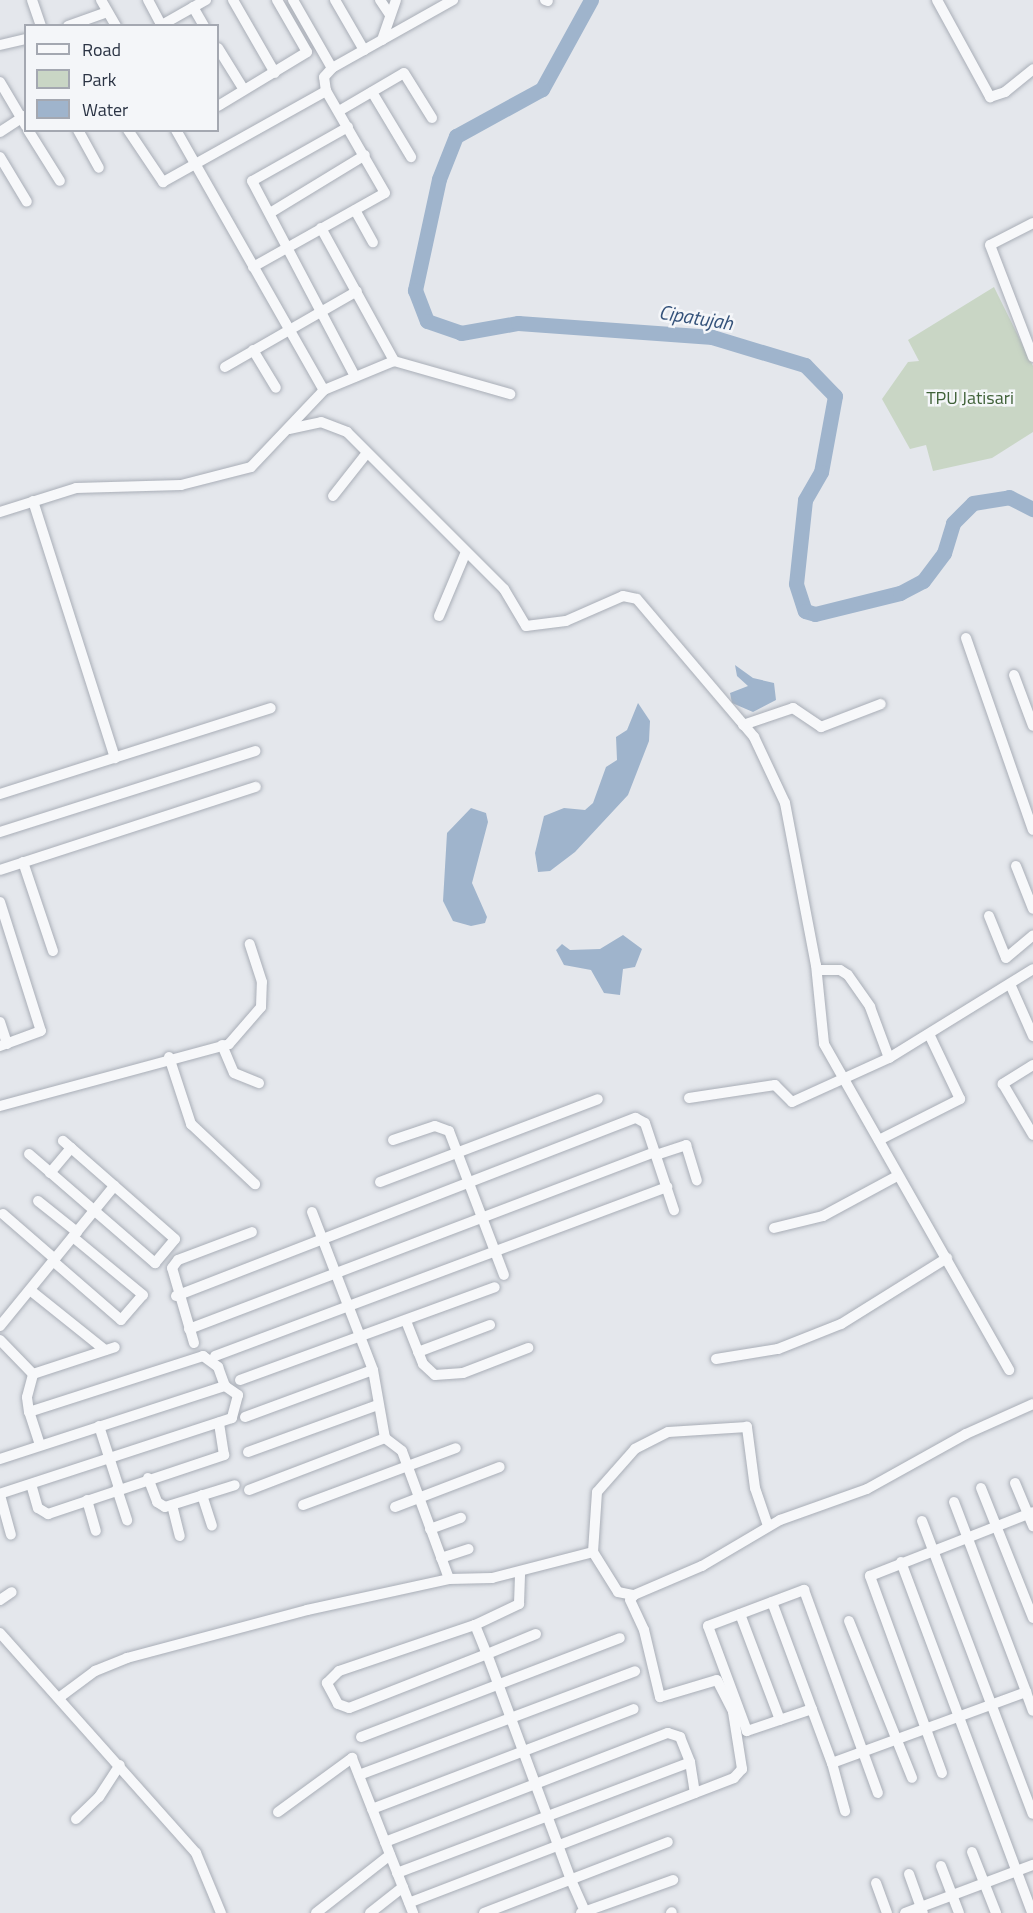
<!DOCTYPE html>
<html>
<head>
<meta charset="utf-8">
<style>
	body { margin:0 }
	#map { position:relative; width:1033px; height:1913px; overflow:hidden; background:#e4e7ec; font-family:"Titillium Web",sans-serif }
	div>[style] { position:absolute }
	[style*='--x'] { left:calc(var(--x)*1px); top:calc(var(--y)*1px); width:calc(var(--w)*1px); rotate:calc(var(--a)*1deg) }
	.green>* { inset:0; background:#c9d6c5 }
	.water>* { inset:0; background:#9fb4cc }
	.river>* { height:15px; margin:-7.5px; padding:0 7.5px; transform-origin:7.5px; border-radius:7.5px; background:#9fb4cc }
	.roads { filter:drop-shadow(0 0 2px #a9aeb7) drop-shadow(0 0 2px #a9aeb7) }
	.minor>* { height:10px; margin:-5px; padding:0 5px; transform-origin:5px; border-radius:5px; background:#f7f8fa }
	span { translate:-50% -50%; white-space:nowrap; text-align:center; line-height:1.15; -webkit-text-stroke:5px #f4f6f9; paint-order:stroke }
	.park-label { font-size:18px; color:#3f6138 }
	.water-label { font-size:20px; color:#34527a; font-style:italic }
	.legend { position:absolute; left:24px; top:24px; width:195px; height:108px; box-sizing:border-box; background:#f4f6f9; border:2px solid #a4a8b1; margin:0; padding:8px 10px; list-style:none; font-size:18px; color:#2b3445 }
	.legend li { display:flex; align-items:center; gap:12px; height:30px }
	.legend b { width:30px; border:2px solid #a4a8b1 }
</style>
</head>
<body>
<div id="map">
	<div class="green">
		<div style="clip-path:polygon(994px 287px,1033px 366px,1033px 432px,992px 458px,933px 471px,926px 445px,910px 449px,882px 399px,908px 362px,919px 361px,908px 340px)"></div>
	</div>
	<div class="water">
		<div style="clip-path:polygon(735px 665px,753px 678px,774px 683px,776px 700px,753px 712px,732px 703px,730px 693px,748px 686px,737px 676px)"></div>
		<div style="clip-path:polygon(638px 703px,650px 721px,649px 741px,628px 795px,575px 852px,550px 871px,538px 872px,535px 853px,544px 816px,564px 808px,585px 810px,593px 803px,606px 767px,617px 760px,616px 737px,627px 730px)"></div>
		<div style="clip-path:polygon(471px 808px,486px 813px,488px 822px,472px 883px,487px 917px,485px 923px,471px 926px,453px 921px,443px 901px,447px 833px)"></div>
		<div style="clip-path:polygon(623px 935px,642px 949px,635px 967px,623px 969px,620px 995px,604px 993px,591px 970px,564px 965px,556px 950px,562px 944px,570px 950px,600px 949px)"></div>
	</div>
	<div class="river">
		<div style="--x:591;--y:0;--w:102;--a:118.8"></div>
		<div style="--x:542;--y:89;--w:98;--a:151.3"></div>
		<div style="--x:456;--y:136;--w:46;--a:111.6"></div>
		<div style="--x:439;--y:179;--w:114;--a:102.2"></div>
		<div style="--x:415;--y:290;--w:33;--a:69"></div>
		<div style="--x:427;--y:321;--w:36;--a:19"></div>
		<div style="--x:461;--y:333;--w:58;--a:-10"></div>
		<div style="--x:518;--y:323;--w:195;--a:4.1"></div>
		<div style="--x:712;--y:337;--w:97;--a:16.8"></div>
		<div style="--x:805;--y:365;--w:43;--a:45.9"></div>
		<div style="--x:835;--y:396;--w:77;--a:100.4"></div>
		<div style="--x:821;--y:472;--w:32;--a:120"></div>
		<div style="--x:805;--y:500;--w:84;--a:96.1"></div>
		<div style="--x:796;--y:584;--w:28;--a:72"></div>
		<div style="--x:805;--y:611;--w:10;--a:17"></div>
		<div style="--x:815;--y:614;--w:88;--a:-13.9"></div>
		<div style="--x:900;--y:593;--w:26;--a:-28"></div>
		<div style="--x:923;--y:581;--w:35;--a:-53"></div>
		<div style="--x:944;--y:553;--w:31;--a:-73"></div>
		<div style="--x:953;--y:523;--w:28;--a:-45"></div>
		<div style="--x:973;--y:503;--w:36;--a:-9"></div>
		<div style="--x:1009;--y:497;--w:27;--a:27"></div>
	</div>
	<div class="roads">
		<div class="minor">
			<div style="--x:32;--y:0;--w:28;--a:71"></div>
			<div style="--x:101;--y:0;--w:30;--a:60"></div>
			<div style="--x:148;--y:0;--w:30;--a:62"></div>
			<div style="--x:233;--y:0;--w:84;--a:60.1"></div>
			<div style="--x:293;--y:0;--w:78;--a:60.2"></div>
			<div style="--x:335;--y:0;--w:58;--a:59.9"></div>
			<div style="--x:380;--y:0;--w:18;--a:56"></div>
			<div style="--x:545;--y:0;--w:3;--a:18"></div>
			<div style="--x:937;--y:0;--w:111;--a:61.3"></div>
			<div style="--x:990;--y:97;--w:16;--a:-18"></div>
			<div style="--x:1005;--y:92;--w:36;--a:-39"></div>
			<div style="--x:193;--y:7;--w:22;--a:60"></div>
			<div style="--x:68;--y:26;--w:41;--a:-19.7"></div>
			<div style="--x:160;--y:26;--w:53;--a:-29.5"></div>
			<div style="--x:382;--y:40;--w:42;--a:-70.7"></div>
			<div style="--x:0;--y:45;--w:27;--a:-13"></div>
			<div style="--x:218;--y:48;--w:49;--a:58.2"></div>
			<div style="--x:0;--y:82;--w:51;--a:59.4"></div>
			<div style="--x:372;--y:92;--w:76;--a:59"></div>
			<div style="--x:218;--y:106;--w:104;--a:-31.2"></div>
			<div style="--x:307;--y:52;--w:60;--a:-120"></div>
			<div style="--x:339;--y:111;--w:75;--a:-30.3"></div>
			<div style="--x:404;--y:73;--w:53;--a:58.1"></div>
			<div style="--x:348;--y:127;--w:110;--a:150.6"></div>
			<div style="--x:252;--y:181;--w:221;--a:62.2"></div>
			<div style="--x:28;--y:130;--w:60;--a:57.9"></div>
			<div style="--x:78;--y:130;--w:43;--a:61.1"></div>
			<div style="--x:128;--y:130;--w:63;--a:56.1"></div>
			<div style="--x:163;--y:182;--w:187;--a:-29.2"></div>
			<div style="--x:326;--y:91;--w:14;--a:-98"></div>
			<div style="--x:324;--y:77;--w:12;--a:-48"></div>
			<div style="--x:332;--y:68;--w:139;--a:-29.3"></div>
			<div style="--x:176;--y:130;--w:299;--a:60.4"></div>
			<div style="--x:0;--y:132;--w:30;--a:-33"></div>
			<div style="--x:0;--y:157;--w:52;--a:59"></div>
			<div style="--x:355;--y:210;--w:37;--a:61"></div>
			<div style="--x:270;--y:213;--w:111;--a:-31.4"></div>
			<div style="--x:1033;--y:223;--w:48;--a:152.9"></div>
			<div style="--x:990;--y:245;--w:120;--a:69"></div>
			<div style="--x:321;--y:228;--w:152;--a:61.2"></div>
			<div style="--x:394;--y:361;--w:121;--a:15.9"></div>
			<div style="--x:253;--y:267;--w:151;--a:-29.3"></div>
			<div style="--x:385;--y:193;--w:118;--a:-120"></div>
			<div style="--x:253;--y:350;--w:44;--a:58.8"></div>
			<div style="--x:225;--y:367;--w:152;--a:-29.9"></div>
			<div style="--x:289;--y:429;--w:33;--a:-12"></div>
			<div style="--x:321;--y:422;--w:28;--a:21"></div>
			<div style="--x:347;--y:432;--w:222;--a:45"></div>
			<div style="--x:504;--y:589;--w:43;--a:59.3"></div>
			<div style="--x:526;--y:626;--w:40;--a:-7.1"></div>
			<div style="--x:566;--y:621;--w:62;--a:-23.7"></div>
			<div style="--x:623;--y:596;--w:14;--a:12"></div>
			<div style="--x:637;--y:599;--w:181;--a:49.7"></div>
			<div style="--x:754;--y:737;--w:73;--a:64.8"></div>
			<div style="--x:785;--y:803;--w:165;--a:79.2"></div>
			<div style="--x:816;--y:965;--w:79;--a:84.2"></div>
			<div style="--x:824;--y:1044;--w:375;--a:60.4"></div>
			<div style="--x:333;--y:496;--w:53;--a:-51.8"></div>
			<div style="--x:33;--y:501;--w:270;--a:72.3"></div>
			<div style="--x:0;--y:512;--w:80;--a:-17.5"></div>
			<div style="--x:76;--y:488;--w:105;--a:-1.6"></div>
			<div style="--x:181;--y:485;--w:72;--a:-14.4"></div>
			<div style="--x:251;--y:467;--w:106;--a:-46.5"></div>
			<div style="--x:324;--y:390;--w:76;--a:-22.5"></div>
			<div style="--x:439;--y:616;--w:67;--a:-67.2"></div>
			<div style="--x:966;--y:638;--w:203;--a:70.8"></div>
			<div style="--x:1014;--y:675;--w:54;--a:69.6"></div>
			<div style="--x:743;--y:725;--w:53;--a:-18.8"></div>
			<div style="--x:793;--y:708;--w:34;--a:34"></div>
			<div style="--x:821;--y:727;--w:64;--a:-21"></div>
			<div style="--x:0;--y:794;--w:284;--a:-17.6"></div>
			<div style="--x:0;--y:832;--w:268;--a:-17.6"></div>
			<div style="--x:23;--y:862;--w:94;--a:71.4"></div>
			<div style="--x:1016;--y:866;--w:46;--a:68.4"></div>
			<div style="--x:0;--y:870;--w:269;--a:-18"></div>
			<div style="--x:0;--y:902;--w:135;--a:72.4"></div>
			<div style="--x:41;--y:1031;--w:44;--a:159.9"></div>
			<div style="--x:989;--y:916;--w:45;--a:68"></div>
			<div style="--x:1006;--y:958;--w:35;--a:-40"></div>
			<div style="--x:817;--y:970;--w:23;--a:0"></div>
			<div style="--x:840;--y:970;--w:9;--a:32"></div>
			<div style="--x:848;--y:975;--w:39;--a:55"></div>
			<div style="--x:870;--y:1007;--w:54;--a:69.6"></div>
			<div style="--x:1010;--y:984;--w:57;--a:66.1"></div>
			<div style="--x:0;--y:1022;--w:23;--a:72"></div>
			<div style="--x:222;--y:1045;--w:30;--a:67"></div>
			<div style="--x:234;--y:1073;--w:27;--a:22"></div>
			<div style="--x:169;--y:1057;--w:71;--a:71.8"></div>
			<div style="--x:191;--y:1124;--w:88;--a:43.2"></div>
			<div style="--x:1033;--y:1065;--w:36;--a:148"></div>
			<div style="--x:1003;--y:1084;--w:59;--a:59.5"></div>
			<div style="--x:689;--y:1098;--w:87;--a:-8.6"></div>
			<div style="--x:775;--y:1085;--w:24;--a:45"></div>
			<div style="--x:792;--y:1102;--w:107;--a:-24.4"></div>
			<div style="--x:889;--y:1058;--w:169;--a:-31.7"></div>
			<div style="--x:0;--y:1106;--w:237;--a:-15.1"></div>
			<div style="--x:229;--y:1044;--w:49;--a:-49.1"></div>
			<div style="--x:261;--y:1007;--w:25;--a:-88"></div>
			<div style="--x:262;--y:982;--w:40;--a:-108"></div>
			<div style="--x:393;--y:1140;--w:44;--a:-18.4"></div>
			<div style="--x:435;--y:1126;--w:15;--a:20"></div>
			<div style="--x:449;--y:1131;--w:154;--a:69.1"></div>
			<div style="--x:879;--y:1140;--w:91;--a:-26.8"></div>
			<div style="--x:960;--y:1099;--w:72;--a:-115.5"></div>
			<div style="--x:29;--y:1154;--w:167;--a:40.9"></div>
			<div style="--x:155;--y:1263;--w:31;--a:-50"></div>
			<div style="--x:175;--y:1239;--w:149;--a:-138.8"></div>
			<div style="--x:656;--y:1155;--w:32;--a:-18"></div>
			<div style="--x:686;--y:1145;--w:37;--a:73"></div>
			<div style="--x:50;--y:1173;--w:33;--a:-50"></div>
			<div style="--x:380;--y:1182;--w:233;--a:-20.8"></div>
			<div style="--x:38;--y:1201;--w:50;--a:38.5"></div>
			<div style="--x:312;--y:1212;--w:169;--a:68.9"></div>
			<div style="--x:373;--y:1370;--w:69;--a:80"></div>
			<div style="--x:385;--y:1438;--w:21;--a:37"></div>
			<div style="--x:402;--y:1451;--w:136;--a:69.8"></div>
			<div style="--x:3;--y:1214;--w:69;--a:40.9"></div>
			<div style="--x:774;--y:1228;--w:50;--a:-13.8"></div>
			<div style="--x:823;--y:1216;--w:84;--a:-28.4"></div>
			<div style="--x:53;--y:1261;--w:90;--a:40.9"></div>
			<div style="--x:121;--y:1320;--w:33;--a:-49"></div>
			<div style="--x:143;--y:1295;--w:91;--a:-140.4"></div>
			<div style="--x:30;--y:1290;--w:96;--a:38.7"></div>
			<div style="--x:176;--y:1296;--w:493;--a:-21.2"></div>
			<div style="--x:636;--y:1118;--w:10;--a:29"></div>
			<div style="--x:645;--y:1123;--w:92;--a:71.6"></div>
			<div style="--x:406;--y:1321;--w:46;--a:68.4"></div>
			<div style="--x:423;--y:1364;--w:16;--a:43"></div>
			<div style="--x:435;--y:1375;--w:28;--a:-4"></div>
			<div style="--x:463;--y:1373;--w:70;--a:-21"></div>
			<div style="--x:0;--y:1326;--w:181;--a:-50.8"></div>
			<div style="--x:189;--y:1329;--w:498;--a:-20.8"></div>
			<div style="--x:0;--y:1340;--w:47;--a:45.9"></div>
			<div style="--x:194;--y:1343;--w:78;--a:-106.3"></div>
			<div style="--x:172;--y:1268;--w:10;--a:-53"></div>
			<div style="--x:178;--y:1260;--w:79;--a:-20.7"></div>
			<div style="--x:418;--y:1352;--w:77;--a:-20.6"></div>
			<div style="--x:215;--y:1356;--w:483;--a:-20.5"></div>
			<div style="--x:716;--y:1359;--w:63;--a:-9.2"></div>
			<div style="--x:778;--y:1349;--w:68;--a:-21.6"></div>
			<div style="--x:841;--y:1324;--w:125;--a:-31.9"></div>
			<div style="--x:240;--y:1380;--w:271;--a:-20"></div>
			<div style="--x:29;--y:1412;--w:15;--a:-98"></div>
			<div style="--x:27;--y:1397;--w:24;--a:-75"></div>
			<div style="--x:33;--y:1374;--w:86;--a:-18.2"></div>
			<div style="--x:245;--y:1417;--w:136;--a:-20.2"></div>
			<div style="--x:99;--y:1426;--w:65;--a:72.1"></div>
			<div style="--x:40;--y:1445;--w:35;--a:-108"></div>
			<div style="--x:29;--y:1412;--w:183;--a:-17.8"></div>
			<div style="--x:203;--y:1356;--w:19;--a:36"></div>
			<div style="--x:218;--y:1367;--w:20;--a:70"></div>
			<div style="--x:248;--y:1452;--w:138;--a:-19.9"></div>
			<div style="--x:0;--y:1459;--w:237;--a:-18"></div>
			<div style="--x:225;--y:1386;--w:16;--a:35"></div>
			<div style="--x:238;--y:1395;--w:24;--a:105"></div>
			<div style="--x:232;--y:1418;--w:244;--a:161.9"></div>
			<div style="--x:148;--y:1478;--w:26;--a:69"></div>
			<div style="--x:157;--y:1502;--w:9;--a:32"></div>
			<div style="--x:165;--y:1507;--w:73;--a:-17.4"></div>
			<div style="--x:1015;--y:1483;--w:47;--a:67.3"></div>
			<div style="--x:31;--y:1484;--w:25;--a:74"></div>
			<div style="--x:38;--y:1508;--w:12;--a:31"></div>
			<div style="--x:48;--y:1514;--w:186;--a:-18.5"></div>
			<div style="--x:224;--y:1455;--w:33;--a:-99"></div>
			<div style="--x:981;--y:1488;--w:140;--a:68.2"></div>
			<div style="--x:117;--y:1489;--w:33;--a:72"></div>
			<div style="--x:249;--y:1490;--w:146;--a:-20.9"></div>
			<div style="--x:0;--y:1495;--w:41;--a:74.6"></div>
			<div style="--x:202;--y:1495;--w:32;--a:72"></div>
			<div style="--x:87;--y:1500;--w:32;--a:74"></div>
			<div style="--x:954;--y:1502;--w:203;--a:69.2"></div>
			<div style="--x:172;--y:1505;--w:32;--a:76"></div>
			<div style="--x:303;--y:1505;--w:163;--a:-20.4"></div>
			<div style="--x:395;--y:1507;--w:112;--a:-20.9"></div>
			<div style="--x:922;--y:1521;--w:313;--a:69.3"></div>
			<div style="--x:768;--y:1526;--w:40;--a:-108.9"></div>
			<div style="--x:755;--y:1488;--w:62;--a:-97.5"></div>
			<div style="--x:747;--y:1427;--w:79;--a:176.4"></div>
			<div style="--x:668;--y:1432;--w:37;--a:153"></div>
			<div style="--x:635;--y:1449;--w:57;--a:131.5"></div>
			<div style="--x:597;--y:1492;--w:60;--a:93.8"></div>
			<div style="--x:593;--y:1552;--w:47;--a:58"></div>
			<div style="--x:618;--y:1592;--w:16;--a:11"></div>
			<div style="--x:634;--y:1595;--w:74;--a:-23.1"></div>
			<div style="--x:702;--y:1566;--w:91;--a:-30.5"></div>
			<div style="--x:780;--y:1520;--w:92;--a:-19.6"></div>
			<div style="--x:867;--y:1489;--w:113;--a:-29.1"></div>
			<div style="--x:966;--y:1434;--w:73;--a:-24.1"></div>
			<div style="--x:430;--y:1529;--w:33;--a:-20"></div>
			<div style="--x:441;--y:1558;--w:29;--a:-18"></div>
			<div style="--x:901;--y:1562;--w:375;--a:69.5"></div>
			<div style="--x:634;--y:1595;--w:6;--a:129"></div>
			<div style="--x:630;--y:1600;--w:33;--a:65"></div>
			<div style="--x:644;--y:1630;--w:69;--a:76.6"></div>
			<div style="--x:660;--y:1697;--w:59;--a:-16.6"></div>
			<div style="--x:717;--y:1680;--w:36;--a:63"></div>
			<div style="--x:733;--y:1712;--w:58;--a:81"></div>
			<div style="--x:742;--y:1769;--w:12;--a:132"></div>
			<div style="--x:734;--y:1778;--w:42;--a:159"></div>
			<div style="--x:0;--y:1600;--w:14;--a:-34"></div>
			<div style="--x:772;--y:1602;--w:172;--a:69.6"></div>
			<div style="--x:832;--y:1763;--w:207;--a:-20.1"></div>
			<div style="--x:1026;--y:1692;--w:20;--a:70"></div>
			<div style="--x:740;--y:1614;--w:113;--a:69.3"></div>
			<div style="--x:849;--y:1621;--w:169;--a:68.1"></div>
			<div style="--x:475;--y:1625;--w:49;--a:-25.5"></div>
			<div style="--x:519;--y:1604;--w:32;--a:-88"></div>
			<div style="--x:0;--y:1633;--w:295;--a:48.3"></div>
			<div style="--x:196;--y:1853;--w:65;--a:67.4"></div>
			<div style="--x:536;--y:1634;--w:53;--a:157.8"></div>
			<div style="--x:487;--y:1654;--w:148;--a:158.6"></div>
			<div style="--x:349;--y:1708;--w:12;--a:-160"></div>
			<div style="--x:338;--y:1704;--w:24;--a:-118"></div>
			<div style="--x:327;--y:1683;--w:17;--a:-45"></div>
			<div style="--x:339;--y:1671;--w:144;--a:-18.7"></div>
			<div style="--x:475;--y:1625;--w:31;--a:68"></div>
			<div style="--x:487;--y:1654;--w:241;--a:69.6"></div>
			<div style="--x:571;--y:1880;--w:36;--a:66"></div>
			<div style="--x:60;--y:1697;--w:44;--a:-36.6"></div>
			<div style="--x:95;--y:1671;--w:35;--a:-22"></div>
			<div style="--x:127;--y:1658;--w:186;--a:-14.9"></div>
			<div style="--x:307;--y:1610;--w:145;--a:-12.3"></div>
			<div style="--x:449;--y:1579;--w:43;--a:-1.3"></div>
			<div style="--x:492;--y:1578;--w:104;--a:-14.4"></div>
			<div style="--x:812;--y:1709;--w:69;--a:161.3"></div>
			<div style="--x:747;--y:1731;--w:112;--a:-110.4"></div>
			<div style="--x:708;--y:1626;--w:103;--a:-20.6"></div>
			<div style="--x:804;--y:1590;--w:216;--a:70"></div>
			<div style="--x:361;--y:1737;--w:277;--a:-20.9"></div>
			<div style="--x:832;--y:1763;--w:50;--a:74.8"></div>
			<div style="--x:942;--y:1773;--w:210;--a:-110.1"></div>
			<div style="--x:870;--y:1576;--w:175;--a:-21.4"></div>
			<div style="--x:359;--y:1775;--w:295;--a:-20.6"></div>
			<div style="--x:372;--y:1809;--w:280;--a:-20.9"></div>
			<div style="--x:278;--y:1812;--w:92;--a:-36.1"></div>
			<div style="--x:352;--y:1758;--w:167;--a:68.5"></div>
			<div style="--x:76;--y:1819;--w:32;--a:-44"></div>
			<div style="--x:99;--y:1797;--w:38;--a:-57"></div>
			<div style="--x:385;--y:1842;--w:303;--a:-21.1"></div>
			<div style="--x:668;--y:1733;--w:13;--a:18"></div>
			<div style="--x:680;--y:1737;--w:27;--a:68"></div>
			<div style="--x:690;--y:1762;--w:31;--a:81"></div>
			<div style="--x:695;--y:1793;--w:306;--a:159"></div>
			<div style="--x:972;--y:1852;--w:66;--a:68.5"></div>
			<div style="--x:941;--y:1866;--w:50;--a:69"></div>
			<div style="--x:397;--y:1873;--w:313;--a:-20.7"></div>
			<div style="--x:909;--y:1874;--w:41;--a:70.3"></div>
			<div style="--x:876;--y:1883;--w:32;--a:70"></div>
			<div style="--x:316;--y:1913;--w:94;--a:-38.1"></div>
			<div style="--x:370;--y:1913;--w:42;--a:-38.2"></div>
			<div style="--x:484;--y:1913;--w:197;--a:-21.1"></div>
			<div style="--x:581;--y:1913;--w:98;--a:-19.7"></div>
			<div style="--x:671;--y:1913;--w:1;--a:-45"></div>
			<div style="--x:905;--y:1913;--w:137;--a:-20.6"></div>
		</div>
	</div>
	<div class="park-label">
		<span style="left:970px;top:398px">TPU Jatisari</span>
	</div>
	<div class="water-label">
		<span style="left:696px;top:317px;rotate:9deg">Cipatujah</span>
	</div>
	<ul class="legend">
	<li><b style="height:8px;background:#f7f8fa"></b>Road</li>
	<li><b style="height:16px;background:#c9d6c5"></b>Park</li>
	<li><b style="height:16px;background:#9fb4cc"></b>Water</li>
	</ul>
</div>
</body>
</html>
